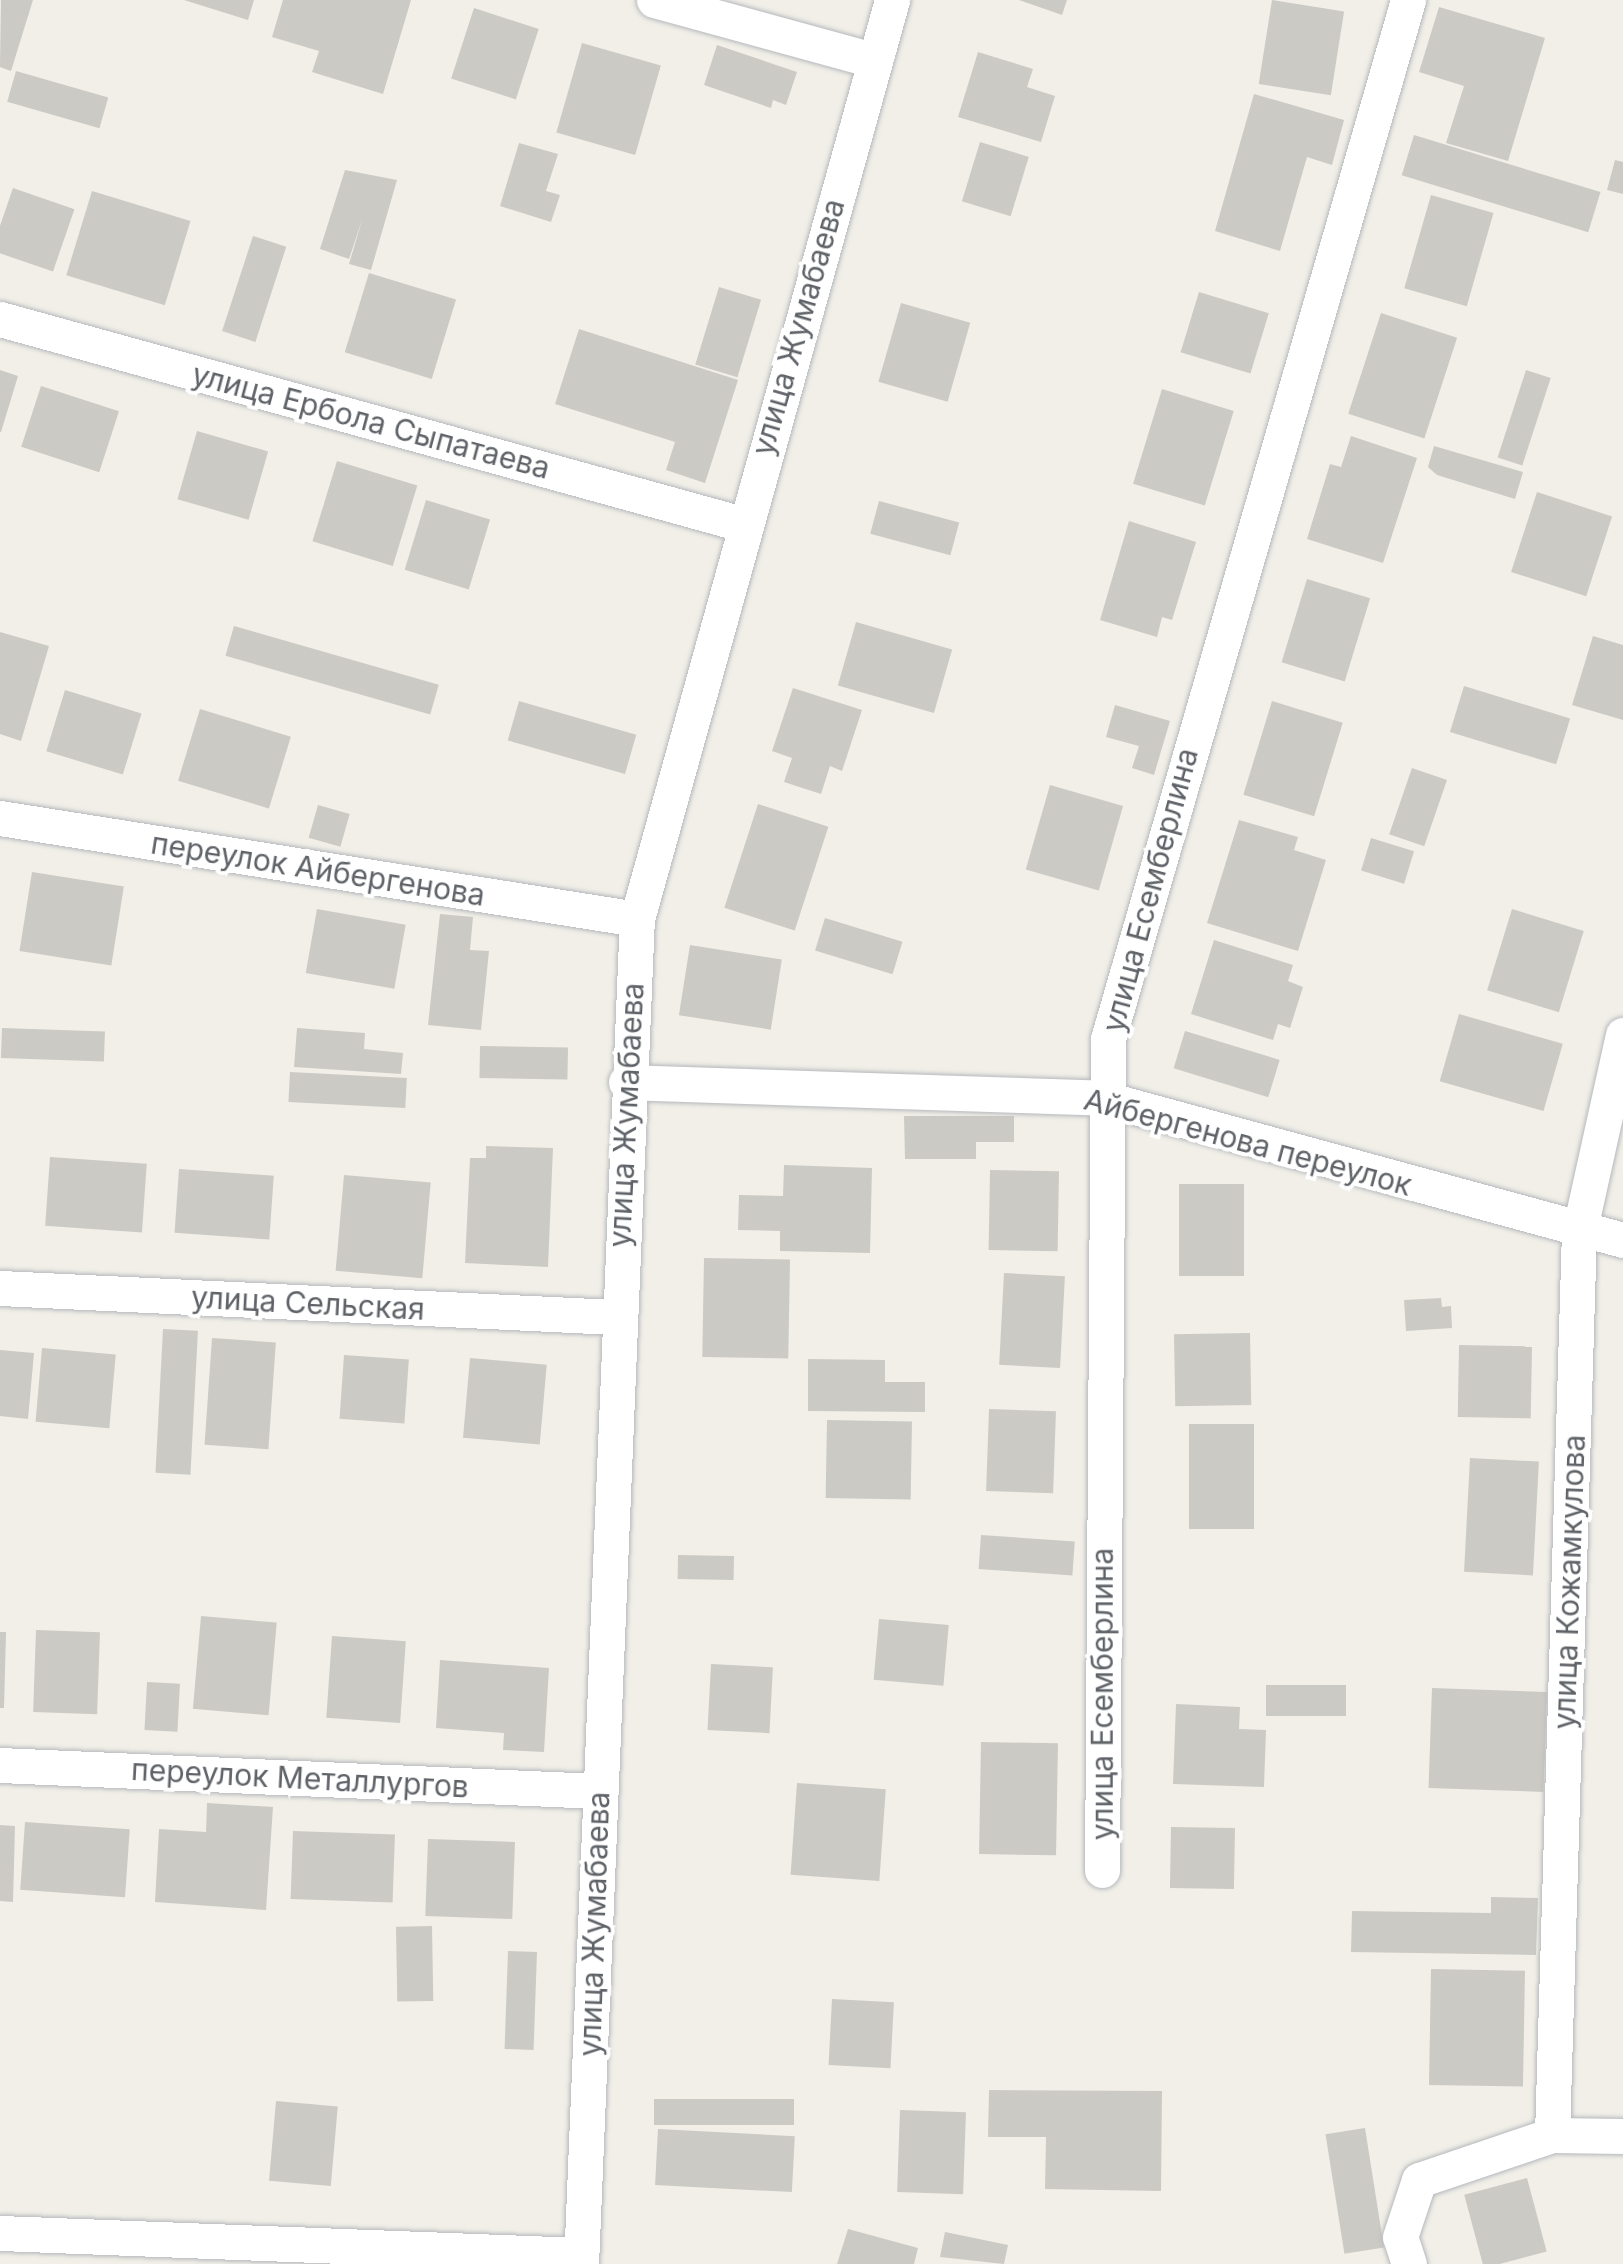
<!DOCTYPE html>
<html>
<head>
<meta charset="utf-8">
<style>
	body { margin:0 }
	#map { position:relative; width:1623px; height:2264px; overflow:hidden; background:#f1efe8; font-family:Inter,sans-serif }
	div>[style] { position:absolute }
	[style*='--x'] { left:calc(var(--x)*1px); top:calc(var(--y)*1px); width:calc(var(--w)*1px); rotate:calc(var(--a)*1deg) }
	.building>* { inset:0; background:#cccac5; transform-origin:0 0 }
	.roads { filter:drop-shadow(0 0 2px #b5b8bc) drop-shadow(0 0 2px #b5b8bc) }
	.minor>* { height:35px; margin:-17.5px; padding:0 17.5px; transform-origin:17.5px; border-radius:17.5px; background:#fff }
	span { translate:-50% -50%; white-space:nowrap; text-align:center; line-height:1.15; -webkit-text-stroke:8px #fff; paint-order:stroke }
	.street-label { font-size:30px; color:#5f6368 }
</style>
</head>
<body>
<div id="map">
	<div class="building">
		<div style="clip-path:polygon(1px 0,33px 0,11px 71px,0 67px)"></div>
		<div style="clip-path:polygon(184px 0,254px 0,248px 20px)"></div>
		<div style="clip-path:polygon(283px 0,411px 0,383px 94px,312px 72px,319px 51px,272px 37px)"></div>
		<div style="clip-path:polygon(1019px 0,1067px 0,1062px 15px)"></div>
		<div style="left:1272px;top:0;width:73px;height:85px;rotate:9deg"></div>
		<div style="clip-path:polygon(1439px 7px,1545px 38px,1508px 161px,1446px 143px,1464px 86px,1419px 72px)"></div>
		<div style="left:474px;top:8px;width:68px;height:74px;rotate:18deg"></div>
		<div style="left:582px;top:43px;width:82px;height:93px;rotate:16deg"></div>
		<div style="clip-path:polygon(717px 45px,797px 72px,786px 105px,773px 100px,771px 108px,704px 85px)"></div>
		<div style="clip-path:polygon(978px 52px,1033px 69px,1027px 87px,1055px 96px,1041px 142px,958px 117px)"></div>
		<div style="left:16px;top:71px;width:96px;height:32px;rotate:16deg"></div>
		<div style="clip-path:polygon(1254px 94px,1344px 120px,1332px 165px,1307px 157px,1280px 251px,1215px 231px)"></div>
		<div style="left:1414px;top:135px;width:195px;height:42px;rotate:17deg"></div>
		<div style="left:980px;top:142px;width:51px;height:62px;rotate:17deg"></div>
		<div style="clip-path:polygon(519px 143px,558px 154px,546px 191px,560px 195px,551px 222px,500px 206px)"></div>
		<div style="clip-path:polygon(1615px 160px,1623px 162px,1623px 194px,1607px 190px)"></div>
		<div style="clip-path:polygon(345px 170px,397px 180px,371px 270px,349px 264px,363px 217px,349px 259px,320px 249px)"></div>
		<div style="left:13px;top:188px;width:65px;height:66px;rotate:19deg"></div>
		<div style="left:92px;top:191px;width:103px;height:88px;rotate:17deg"></div>
		<div style="left:1431px;top:195px;width:65px;height:97px;rotate:16deg"></div>
		<div style="left:253px;top:236px;width:35px;height:100px;rotate:18deg"></div>
		<div style="left:369px;top:273px;width:91px;height:83px;rotate:17deg"></div>
		<div style="left:719px;top:287px;width:44px;height:81px;rotate:17deg"></div>
		<div style="left:1199px;top:292px;width:73px;height:63px;rotate:17deg"></div>
		<div style="left:901px;top:303px;width:72px;height:82px;rotate:16deg"></div>
		<div style="left:1381px;top:313px;width:80px;height:106px;rotate:18deg"></div>
		<div style="clip-path:polygon(579px 329px,738px 380px,705px 483px,666px 470px,675px 442px,555px 404px)"></div>
		<div style="clip-path:polygon(0 370px,18px 376px,1px 432px,0 432px)"></div>
		<div style="left:1526px;top:370px;width:26px;height:92px;rotate:18deg"></div>
		<div style="left:41px;top:386px;width:82px;height:64px;rotate:18deg"></div>
		<div style="left:1162px;top:389px;width:75px;height:99px;rotate:17deg"></div>
		<div style="left:197px;top:431px;width:74px;height:71px;rotate:16deg"></div>
		<div style="clip-path:polygon(1351px 436px,1417px 458px,1383px 563px,1307px 539px,1330px 464px,1341px 467px)"></div>
		<div style="clip-path:polygon(1434px 446px,1523px 472px,1515px 499px,1437px 475px,1428px 467px)"></div>
		<div style="left:337px;top:461px;width:84px;height:84px;rotate:17deg"></div>
		<div style="left:1537px;top:492px;width:79px;height:84px;rotate:18deg"></div>
		<div style="left:426px;top:500px;width:67px;height:73px;rotate:17deg"></div>
		<div style="left:879px;top:501px;width:83px;height:34px;rotate:15deg"></div>
		<div style="clip-path:polygon(1129px 521px,1196px 542px,1172px 620px,1162px 617px,1157px 637px,1100px 620px)"></div>
		<div style="left:1307px;top:579px;width:66px;height:87px;rotate:17deg"></div>
		<div style="left:856px;top:622px;width:100px;height:66px;rotate:16deg"></div>
		<div style="left:234px;top:626px;width:213px;height:31px;rotate:16deg"></div>
		<div style="clip-path:polygon(0 632px,49px 646px,21px 741px,0 734px)"></div>
		<div style="clip-path:polygon(1593px 636px,1623px 645px,1623px 720px,1572px 705px)"></div>
		<div style="left:1464px;top:686px;width:111px;height:48px;rotate:17deg"></div>
		<div style="clip-path:polygon(793px 688px,862px 710px,842px 771px,830px 766px,821px 794px,784px 782px,792px 758px,772px 751px)"></div>
		<div style="left:65px;top:690px;width:80px;height:64px;rotate:17deg"></div>
		<div style="left:519px;top:701px;width:122px;height:41px;rotate:16deg"></div>
		<div style="left:1272px;top:701px;width:74px;height:98px;rotate:17deg"></div>
		<div style="clip-path:polygon(1115px 705px,1170px 721px,1154px 775px,1132px 768px,1139px 746px,1106px 737px)"></div>
		<div style="left:200px;top:709px;width:95px;height:75px;rotate:17deg"></div>
		<div style="left:1412px;top:768px;width:37px;height:70px;rotate:19deg"></div>
		<div style="left:1050px;top:785px;width:76px;height:88px;rotate:16deg"></div>
		<div style="left:758px;top:804px;width:74px;height:109px;rotate:18deg"></div>
		<div style="left:318px;top:805px;width:33px;height:34px;rotate:16deg"></div>
		<div style="clip-path:polygon(1239px 820px,1298px 837px,1294px 850px,1326px 860px,1298px 951px,1207px 923px)"></div>
		<div style="left:1371px;top:838px;width:45px;height:34px;rotate:17deg"></div>
		<div style="left:32px;top:872px;width:93px;height:80px;rotate:9deg"></div>
		<div style="left:317px;top:909px;width:90px;height:65px;rotate:10deg"></div>
		<div style="left:1512px;top:909px;width:75px;height:85px;rotate:17deg"></div>
		<div style="clip-path:polygon(440px 914px,473px 917px,470px 950px,489px 951px,481px 1030px,428px 1025px)"></div>
		<div style="left:825px;top:918px;width:81px;height:34px;rotate:17deg"></div>
		<div style="clip-path:polygon(1214px 940px,1293px 965px,1288px 981px,1303px 987px,1290px 1028px,1278px 1024px,1273px 1040px,1191px 1014px)"></div>
		<div style="left:690px;top:945px;width:93px;height:71px;rotate:9deg"></div>
		<div style="left:1459px;top:1014px;width:108px;height:70px;rotate:16deg"></div>
		<div style="left:2px;top:1028px;width:103px;height:30px;rotate:2deg"></div>
		<div style="clip-path:polygon(297px 1028px,365px 1033px,364px 1049px,403px 1053px,401px 1074px,294px 1067px)"></div>
		<div style="left:1185px;top:1031px;width:99px;height:39px;rotate:17deg"></div>
		<div style="left:480px;top:1046px;width:88px;height:32px;rotate:1deg"></div>
		<div style="left:290px;top:1072px;width:117px;height:30px;rotate:3deg"></div>
		<div style="clip-path:polygon(904px 1116px,1014px 1116px,1014px 1142px,976px 1142px,976px 1159px,905px 1159px)"></div>
		<div style="clip-path:polygon(486px 1146px,553px 1148px,548px 1267px,465px 1263px,470px 1158px,486px 1158px)"></div>
		<div style="left:50px;top:1157px;width:97px;height:69px;rotate:4deg"></div>
		<div style="clip-path:polygon(784px 1165px,872px 1168px,870px 1253px,780px 1251px,780px 1231px,738px 1230px,739px 1195px,783px 1196px)"></div>
		<div style="left:179px;top:1169px;width:95px;height:64px;rotate:4deg"></div>
		<div style="left:990px;top:1170px;width:69px;height:80px;rotate:1deg"></div>
		<div style="left:344px;top:1175px;width:87px;height:96px;rotate:5deg"></div>
		<div style="left:1179px;top:1184px;width:65px;height:92px"></div>
		<div style="left:704px;top:1258px;width:86px;height:99px;rotate:1deg"></div>
		<div style="left:1004px;top:1273px;width:61px;height:92px;rotate:3deg"></div>
		<div style="clip-path:polygon(1441px 1298px,1442px 1307px,1451px 1306px,1452px 1328px,1406px 1331px,1404px 1300px)"></div>
		<div style="left:163px;top:1329px;width:35px;height:144px;rotate:3deg"></div>
		<div style="left:1250px;top:1333px;width:72px;height:76px;rotate:89deg"></div>
		<div style="left:212px;top:1338px;width:64px;height:107px;rotate:4deg"></div>
		<div style="left:1459px;top:1345px;width:73px;height:72px;rotate:1deg"></div>
		<div style="left:42px;top:1348px;width:74px;height:74px;rotate:5deg"></div>
		<div style="clip-path:polygon(0 1350px,34px 1353px,28px 1419px,0 1416px)"></div>
		<div style="left:344px;top:1355px;width:65px;height:64px;rotate:4deg"></div>
		<div style="left:470px;top:1358px;width:77px;height:80px;rotate:5deg"></div>
		<div style="clip-path:polygon(808px 1359px,885px 1360px,885px 1382px,925px 1382px,925px 1412px,808px 1411px)"></div>
		<div style="left:989px;top:1409px;width:67px;height:82px;rotate:2deg"></div>
		<div style="left:827px;top:1420px;width:85px;height:78px;rotate:1deg"></div>
		<div style="left:1254px;top:1424px;width:105px;height:65px;rotate:90deg"></div>
		<div style="left:1470px;top:1458px;width:69px;height:114px;rotate:3deg"></div>
		<div style="left:981px;top:1535px;width:94px;height:34px;rotate:4deg"></div>
		<div style="left:678px;top:1555px;width:56px;height:24px;rotate:1deg"></div>
		<div style="left:201px;top:1616px;width:76px;height:93px;rotate:5deg"></div>
		<div style="left:879px;top:1619px;width:70px;height:61px;rotate:5deg"></div>
		<div style="left:36px;top:1630px;width:64px;height:82px;rotate:2deg"></div>
		<div style="clip-path:polygon(0 1632px,6px 1632px,4px 1708px,0 1708px)"></div>
		<div style="left:332px;top:1636px;width:74px;height:82px;rotate:4deg"></div>
		<div style="clip-path:polygon(440px 1660px,549px 1668px,544px 1752px,503px 1750px,504px 1733px,436px 1728px)"></div>
		<div style="left:711px;top:1664px;width:62px;height:66px;rotate:3deg"></div>
		<div style="left:147px;top:1682px;width:33px;height:48px;rotate:3deg"></div>
		<div style="left:1266px;top:1685px;width:80px;height:31px"></div>
		<div style="left:1432px;top:1688px;width:115px;height:100px;rotate:2deg"></div>
		<div style="clip-path:polygon(1176px 1704px,1240px 1707px,1239px 1729px,1266px 1730px,1264px 1787px,1173px 1784px)"></div>
		<div style="left:981px;top:1742px;width:77px;height:112px;rotate:1deg"></div>
		<div style="left:797px;top:1783px;width:89px;height:92px;rotate:4deg"></div>
		<div style="clip-path:polygon(207px 1803px,273px 1807px,266px 1910px,155px 1902px,159px 1829px,206px 1832px)"></div>
		<div style="left:25px;top:1822px;width:105px;height:68px;rotate:4deg"></div>
		<div style="clip-path:polygon(0 1825px,15px 1826px,13px 1902px,0 1901px)"></div>
		<div style="left:1171px;top:1827px;width:64px;height:61px;rotate:1deg"></div>
		<div style="left:293px;top:1831px;width:102px;height:68px;rotate:2deg"></div>
		<div style="left:428px;top:1839px;width:87px;height:77px;rotate:2deg"></div>
		<div style="clip-path:polygon(1491px 1897px,1538px 1898px,1536px 1955px,1351px 1952px,1352px 1911px,1491px 1913px)"></div>
		<div style="left:432px;top:1926px;width:75px;height:36px;rotate:89deg"></div>
		<div style="left:508px;top:1951px;width:29px;height:98px;rotate:2deg"></div>
		<div style="left:1431px;top:1969px;width:94px;height:116px;rotate:1deg"></div>
		<div style="left:832px;top:1999px;width:62px;height:66px;rotate:3deg"></div>
		<div style="clip-path:polygon(989px 2090px,1162px 2091px,1161px 2191px,1045px 2189px,1046px 2137px,988px 2137px)"></div>
		<div style="left:654px;top:2099px;width:140px;height:26px"></div>
		<div style="left:276px;top:2101px;width:62px;height:80px;rotate:5deg"></div>
		<div style="left:900px;top:2110px;width:66px;height:82px;rotate:2deg"></div>
		<div style="left:1365px;top:2128px;width:121px;height:40px;rotate:81deg"></div>
		<div style="left:658px;top:2129px;width:137px;height:56px;rotate:3deg"></div>
		<div style="left:1527px;top:2178px;width:76px;height:65px;rotate:75deg"></div>
		<div style="clip-path:polygon(848px 2229px,918px 2248px,914px 2264px,837px 2264px)"></div>
		<div style="clip-path:polygon(945px 2232px,1008px 2245px,1004px 2264px,940px 2257px)"></div>
	</div>
	<div class="roads">
		<div class="minor">
			<div style="--x:654;--y:0;--w:227;--a:15.3"></div>
			<div style="--x:0;--y:319;--w:770;--a:15.44"></div>
			<div style="--x:0;--y:818;--w:645;--a:9.01"></div>
			<div style="--x:626;--y:1082;--w:476;--a:1.9"></div>
			<div style="--x:1102;--y:1098;--w:540;--a:15.25"></div>
			<div style="--x:0;--y:1288;--w:617;--a:2.7"></div>
			<div style="--x:0;--y:1765;--w:600;--a:2.49"></div>
			<div style="--x:1102;--y:1870;--w:831;--a:-89.59"></div>
			<div style="--x:1108;--y:1039;--w:1081;--a:-73.89"></div>
			<div style="--x:1552;--y:2135;--w:902;--a:-88.29"></div>
			<div style="--x:1579;--y:1233;--w:203;--a:-77.5"></div>
			<div style="--x:0;--y:2233;--w:581;--a:2.17"></div>
			<div style="--x:581;--y:2264;--w:1346;--a:-87.62"></div>
			<div style="--x:637;--y:919;--w:954;--a:-74.49"></div>
			<div style="--x:1409;--y:2264;--w:28;--a:-108"></div>
			<div style="--x:1400;--y:2237;--w:60;--a:-71.6"></div>
			<div style="--x:1419;--y:2180;--w:140;--a:-18.7"></div>
			<div style="--x:1552;--y:2135;--w:71;--a:0.8"></div>
		</div>
	</div>
	<div class="street-label">
		<span style="left:798px;top:327px;rotate:-74deg">улица Жумабаева</span>
		<span style="left:371px;top:421px;rotate:15deg">улица Ербола Сыпатаева</span>
		<span style="left:318px;top:869px;rotate:9deg">переулок Айбергенова</span>
		<span style="left:1150px;top:890px;rotate:-75deg">улица Есемберлина</span>
		<span style="left:626px;top:1115px;rotate:-87deg">улица Жумабаева</span>
		<span style="left:1248px;top:1142px;rotate:15deg">Айбергенова переулок</span>
		<span style="left:308px;top:1303px;rotate:3deg">улица Сельская</span>
		<span style="left:1569px;top:1582px;rotate:-88deg">улица Кожамкулова</span>
		<span style="left:1102px;top:1694px;rotate:-90deg">улица Есемберлина</span>
		<span style="left:300px;top:1778px;rotate:3deg">переулок Металлургов</span>
		<span style="left:594px;top:1924px;rotate:-88deg">улица Жумабаева</span>
	</div>
</div>
</body>
</html>
